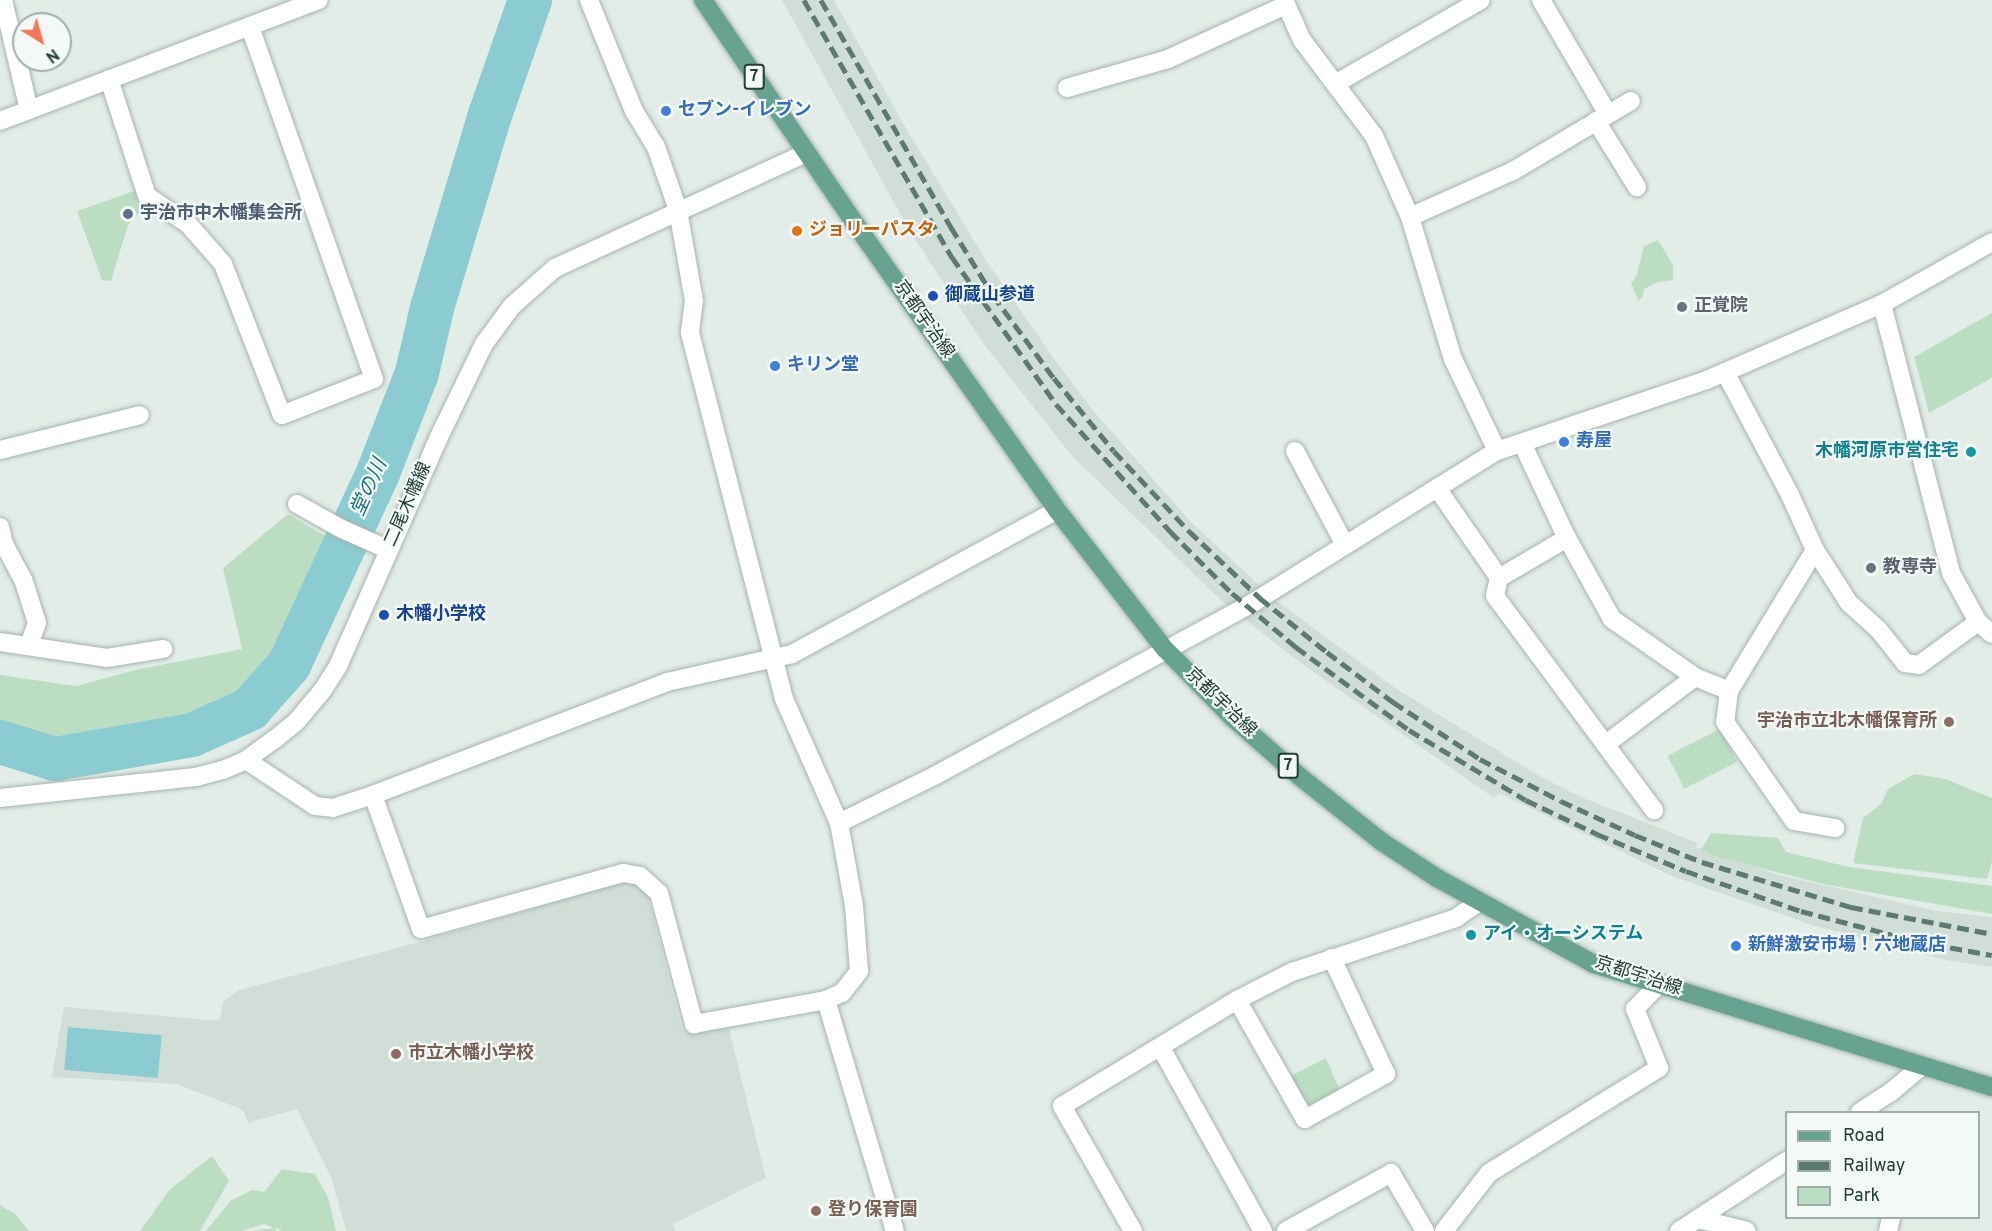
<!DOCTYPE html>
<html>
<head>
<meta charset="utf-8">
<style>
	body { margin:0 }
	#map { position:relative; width:1992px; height:1231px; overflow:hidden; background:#e3ede8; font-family:Overpass,"Noto Sans JP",sans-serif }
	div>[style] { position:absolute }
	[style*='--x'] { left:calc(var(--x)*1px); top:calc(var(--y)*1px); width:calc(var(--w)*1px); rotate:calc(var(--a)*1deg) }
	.built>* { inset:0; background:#d1ddd7 }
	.green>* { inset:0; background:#bbdec3; transform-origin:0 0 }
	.water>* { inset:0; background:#8accd2; transform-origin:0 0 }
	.river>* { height:44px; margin:-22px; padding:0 22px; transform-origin:22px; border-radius:22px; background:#8accd2 }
	.roads { filter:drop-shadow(0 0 2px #a5b5af) drop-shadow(0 0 2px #a5b5af) }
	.minor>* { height:18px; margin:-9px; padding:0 9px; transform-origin:9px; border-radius:9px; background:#fff }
	.secondary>* { height:18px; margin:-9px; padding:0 9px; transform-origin:9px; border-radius:9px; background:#fff }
	.primary>* { height:18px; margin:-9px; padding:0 9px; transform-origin:9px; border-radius:9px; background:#67a390 }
	.rail>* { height:4.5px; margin-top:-2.25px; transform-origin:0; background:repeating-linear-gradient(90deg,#5d7a70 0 12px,transparent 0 18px) }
	.dots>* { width:16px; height:16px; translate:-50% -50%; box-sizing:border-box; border:3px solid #f3f9f6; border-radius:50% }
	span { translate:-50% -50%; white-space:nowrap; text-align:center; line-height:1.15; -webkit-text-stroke:4.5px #f3f9f6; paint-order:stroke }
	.shield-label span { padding:2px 4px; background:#f3f9f6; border:2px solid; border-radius:4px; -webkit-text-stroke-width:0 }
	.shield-label { font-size:16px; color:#223e35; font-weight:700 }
	.shop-label { font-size:18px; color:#366cbe; font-weight:700 }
	.left { translate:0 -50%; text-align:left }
	.service-label { font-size:18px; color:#4e5e75; font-weight:700 }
	.food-label { font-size:18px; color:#c56008; font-weight:700 }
	.transit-label { font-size:18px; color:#164399; font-weight:700 }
	.worship-label { font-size:18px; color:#5b616d; font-weight:700 }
	.street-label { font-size:18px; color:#223e35 }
	.culture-label { font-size:18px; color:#0d838f; font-weight:700 }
	.right { translate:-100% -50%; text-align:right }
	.education-label { font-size:18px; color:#785e54; font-weight:700 }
	.water-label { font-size:20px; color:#1b727c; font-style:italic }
	.legend { position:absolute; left:1785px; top:1111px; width:195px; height:108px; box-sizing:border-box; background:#f3f9f6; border:2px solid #9faea9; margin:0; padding:8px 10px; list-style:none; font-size:18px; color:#223e35 }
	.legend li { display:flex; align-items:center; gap:12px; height:30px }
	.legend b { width:30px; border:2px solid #9faea9 }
	.north { position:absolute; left:12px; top:12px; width:60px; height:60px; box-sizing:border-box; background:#f3f9f6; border:2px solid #9faea9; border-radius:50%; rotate:143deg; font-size:16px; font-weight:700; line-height:24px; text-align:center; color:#223e35 }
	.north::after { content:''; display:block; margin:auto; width:21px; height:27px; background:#f4765a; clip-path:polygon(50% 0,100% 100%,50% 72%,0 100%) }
</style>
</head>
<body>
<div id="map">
	<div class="built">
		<div style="clip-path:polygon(782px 0,834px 0,904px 125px,987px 262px,1055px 360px,1091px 408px,1190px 521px,1274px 599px,1398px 690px,1543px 778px,1581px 797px,1697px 843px,1696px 847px,1779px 875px,1937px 911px,1992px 917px,1992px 967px,1945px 960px,1812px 925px,1672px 876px,1499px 793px,1494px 798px,1302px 664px,1223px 602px,1072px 456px,983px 343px,911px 233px)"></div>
		<div style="clip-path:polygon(626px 881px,647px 893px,682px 1030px,729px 1029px,766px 1178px,673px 1224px,675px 1231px,346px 1231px,332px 1179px,297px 1109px,248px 1123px,243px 1110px,177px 1084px,52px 1077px,64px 1007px,219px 1021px,224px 1001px,239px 990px,412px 944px)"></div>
	</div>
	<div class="green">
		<div style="clip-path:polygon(140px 189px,148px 202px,128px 225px,111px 281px,102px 280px,77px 211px)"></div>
		<div style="clip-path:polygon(1658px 240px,1673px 265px,1673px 280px,1658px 282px,1644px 289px,1642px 298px,1638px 300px,1631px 284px,1637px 274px,1644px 246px)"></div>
		<div style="clip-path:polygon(1992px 313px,1992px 378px,1929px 413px,1914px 357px)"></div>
		<div style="clip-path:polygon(288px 514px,335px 542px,276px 660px,242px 700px,189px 725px,55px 745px,0 730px,0 675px,76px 686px,135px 670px,242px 649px,223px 568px)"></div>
		<div style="left:1720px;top:729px;width:37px;height:59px;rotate:63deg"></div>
		<div style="clip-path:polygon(1914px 774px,1945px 779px,1992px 798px,1992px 861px,1987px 879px,1853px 863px,1863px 818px,1881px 804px,1888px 789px)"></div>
		<div style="clip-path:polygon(1711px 833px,1778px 838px,1786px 852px,1849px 867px,1992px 886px,1992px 914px,1823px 884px,1722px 858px,1701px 850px)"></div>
		<div style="clip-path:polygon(1326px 1058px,1340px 1091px,1313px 1108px,1302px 1104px,1287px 1078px)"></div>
		<div style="clip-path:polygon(212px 1156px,229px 1181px,200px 1231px,140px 1231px,170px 1189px)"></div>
		<div style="clip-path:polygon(282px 1169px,315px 1174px,328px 1197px,336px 1231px,282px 1231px,275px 1227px,276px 1231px,251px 1231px,273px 1228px,264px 1224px,242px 1231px,206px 1231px,230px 1201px,252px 1190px,264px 1192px)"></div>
		<div style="clip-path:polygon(0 1205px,15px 1214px,29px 1231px,0 1231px)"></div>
	</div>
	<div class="water">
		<div style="left:68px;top:1027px;width:94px;height:43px;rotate:5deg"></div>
	</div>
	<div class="river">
		<div style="--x:0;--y:742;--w:58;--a:17.2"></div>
		<div style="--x:55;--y:759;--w:139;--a:-9.9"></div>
		<div style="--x:192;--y:735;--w:64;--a:-24.1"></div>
		<div style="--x:250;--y:709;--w:59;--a:-48.4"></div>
		<div style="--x:289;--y:665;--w:212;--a:-65.1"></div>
		<div style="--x:378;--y:473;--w:107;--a:-68.7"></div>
		<div style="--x:417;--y:373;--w:67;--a:-77"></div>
		<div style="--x:432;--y:308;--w:202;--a:-73.3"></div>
		<div style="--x:490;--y:115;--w:122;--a:-70.8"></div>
	</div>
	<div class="roads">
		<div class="minor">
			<div style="--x:3;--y:0;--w:113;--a:76.7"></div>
			<div style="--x:1284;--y:0;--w:44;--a:65.8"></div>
			<div style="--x:1302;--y:40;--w:120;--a:53.1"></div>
			<div style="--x:1374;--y:136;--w:89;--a:66"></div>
			<div style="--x:1410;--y:217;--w:148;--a:73.2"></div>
			<div style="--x:1453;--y:359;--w:102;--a:64.4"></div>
			<div style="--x:1541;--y:0;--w:132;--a:59.6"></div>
			<div style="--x:109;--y:79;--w:123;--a:72"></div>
			<div style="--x:147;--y:196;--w:51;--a:34.6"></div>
			<div style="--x:189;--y:225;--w:52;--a:48.9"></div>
			<div style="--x:223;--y:264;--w:162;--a:68.7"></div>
			<div style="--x:282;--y:415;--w:99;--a:-21.4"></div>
			<div style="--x:374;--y:379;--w:374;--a:-109.4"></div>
			<div style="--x:1335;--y:84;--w:168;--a:-29.9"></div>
			<div style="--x:1067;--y:88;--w:105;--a:-16"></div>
			<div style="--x:1168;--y:59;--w:130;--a:-24.6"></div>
			<div style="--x:0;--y:121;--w:341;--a:-20.8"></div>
			<div style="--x:1596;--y:121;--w:78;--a:58.2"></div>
			<div style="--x:1410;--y:217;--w:113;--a:-24.1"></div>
			<div style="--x:1513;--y:171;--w:137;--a:-30.7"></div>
			<div style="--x:1882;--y:304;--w:278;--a:75.6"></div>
			<div style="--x:1951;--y:573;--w:56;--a:61.1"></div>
			<div style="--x:1978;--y:622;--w:18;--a:41"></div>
			<div style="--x:1725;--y:372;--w:139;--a:62.1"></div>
			<div style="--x:1790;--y:495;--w:60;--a:65.6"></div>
			<div style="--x:1815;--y:550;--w:63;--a:57.3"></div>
			<div style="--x:1849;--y:603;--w:39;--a:42"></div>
			<div style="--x:1878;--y:629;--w:43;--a:51.5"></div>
			<div style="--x:1905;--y:663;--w:14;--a:8"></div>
			<div style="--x:1919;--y:665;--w:73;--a:-36.1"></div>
			<div style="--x:1522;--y:443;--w:105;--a:64.7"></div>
			<div style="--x:1567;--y:538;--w:93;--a:60.9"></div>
			<div style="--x:1612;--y:619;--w:101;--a:34.9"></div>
			<div style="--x:1695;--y:677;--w:37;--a:22"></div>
			<div style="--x:0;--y:450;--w:144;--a:-14"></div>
			<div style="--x:1295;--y:451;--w:106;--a:62"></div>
			<div style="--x:1437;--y:488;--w:109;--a:55.4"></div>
			<div style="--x:1499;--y:578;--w:18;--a:103"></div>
			<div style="--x:1495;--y:596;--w:267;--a:53.4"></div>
			<div style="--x:297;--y:504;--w:51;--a:29.1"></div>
			<div style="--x:342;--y:529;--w:51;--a:24.1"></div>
			<div style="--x:0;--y:527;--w:17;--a:77"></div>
			<div style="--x:4;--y:544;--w:40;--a:62"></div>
			<div style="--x:23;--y:579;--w:46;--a:72.3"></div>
			<div style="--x:37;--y:623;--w:23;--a:110"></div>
			<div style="--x:1815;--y:550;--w:165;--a:121.4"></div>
			<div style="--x:1729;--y:691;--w:31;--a:97"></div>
			<div style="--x:1725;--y:722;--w:121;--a:55.1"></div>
			<div style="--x:1794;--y:821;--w:42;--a:9.7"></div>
			<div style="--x:1499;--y:578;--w:79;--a:-30.5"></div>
			<div style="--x:0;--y:642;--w:108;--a:8.5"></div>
			<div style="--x:107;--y:658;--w:57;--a:-9.1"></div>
			<div style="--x:1606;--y:744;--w:111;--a:-37"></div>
			<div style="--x:246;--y:760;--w:83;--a:33.7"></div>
			<div style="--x:315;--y:806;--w:18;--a:6"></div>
			<div style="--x:333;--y:808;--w:42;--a:-18"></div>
			<div style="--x:373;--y:795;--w:315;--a:-21"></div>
			<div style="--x:667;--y:682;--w:128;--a:-12.6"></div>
			<div style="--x:792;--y:654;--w:302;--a:-28.5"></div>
			<div style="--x:373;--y:795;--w:142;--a:70.3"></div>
			<div style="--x:421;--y:929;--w:210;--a:-15.5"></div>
			<div style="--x:623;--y:873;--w:17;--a:10"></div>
			<div style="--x:640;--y:876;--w:25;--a:42"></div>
			<div style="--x:659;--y:893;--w:136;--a:75"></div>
			<div style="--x:694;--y:1024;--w:134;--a:-10.3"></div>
			<div style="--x:826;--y:1000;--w:17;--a:-24"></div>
			<div style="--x:842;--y:993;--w:28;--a:-52"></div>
			<div style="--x:859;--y:971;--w:65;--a:-94.4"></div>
			<div style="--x:854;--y:906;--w:84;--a:-100.2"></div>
			<div style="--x:839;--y:823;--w:136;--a:-113.9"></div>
			<div style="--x:784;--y:699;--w:379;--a:-104.4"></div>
			<div style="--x:690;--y:332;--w:31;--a:-83"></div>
			<div style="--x:694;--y:301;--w:92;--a:-100"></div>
			<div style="--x:678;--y:210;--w:67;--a:-109.2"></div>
			<div style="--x:656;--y:147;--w:42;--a:-121.4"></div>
			<div style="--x:634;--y:111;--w:120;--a:-112.1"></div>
			<div style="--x:839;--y:823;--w:106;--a:-26.3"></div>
			<div style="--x:934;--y:776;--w:364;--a:-28.5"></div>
			<div style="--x:1254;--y:602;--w:286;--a:-31.9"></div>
			<div style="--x:1497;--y:451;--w:222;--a:-18.7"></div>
			<div style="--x:1707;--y:380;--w:191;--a:-23.5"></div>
			<div style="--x:1882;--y:304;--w:126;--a:-29.4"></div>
			<div style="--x:826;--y:1000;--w:241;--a:73.4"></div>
			<div style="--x:1237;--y:1000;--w:137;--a:60.3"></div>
			<div style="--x:1305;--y:1119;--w:93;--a:-29.1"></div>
			<div style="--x:1386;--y:1074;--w:128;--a:-115"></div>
			<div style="--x:1161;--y:1048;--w:210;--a:60.9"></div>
			<div style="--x:1860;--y:1112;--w:37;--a:-33"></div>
			<div style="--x:1891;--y:1092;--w:40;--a:-40"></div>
			<div style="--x:1698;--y:1219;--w:50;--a:13.8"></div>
			<div style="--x:1133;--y:1231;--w:144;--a:-119.6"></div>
			<div style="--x:1062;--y:1106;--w:205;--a:-31.2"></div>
			<div style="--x:1237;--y:1000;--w:62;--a:-27"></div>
			<div style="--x:1292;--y:972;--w:173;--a:-18.2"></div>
			<div style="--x:1456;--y:918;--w:29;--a:-35"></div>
			<div style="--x:1286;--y:1231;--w:120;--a:-28.9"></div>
			<div style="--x:1391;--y:1173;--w:67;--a:59.6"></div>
			<div style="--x:1444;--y:1231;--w:73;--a:-52.2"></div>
			<div style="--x:1489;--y:1173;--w:200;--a:-31.7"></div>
			<div style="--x:1659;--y:1068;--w:64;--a:-112.1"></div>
			<div style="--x:1635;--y:1009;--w:35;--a:-46"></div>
			<div style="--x:1679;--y:1231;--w:128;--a:-33.2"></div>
			<div style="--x:1888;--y:1231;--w:13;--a:-77"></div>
		</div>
		<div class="secondary">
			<div style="--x:0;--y:798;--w:197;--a:-6.1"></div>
			<div style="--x:196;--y:777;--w:28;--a:-15"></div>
			<div style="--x:223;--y:770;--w:25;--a:-23"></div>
			<div style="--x:246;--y:760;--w:36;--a:-36"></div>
			<div style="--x:275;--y:739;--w:27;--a:-39"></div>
			<div style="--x:296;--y:722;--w:40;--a:-50"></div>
			<div style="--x:322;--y:691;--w:30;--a:-57"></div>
			<div style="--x:338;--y:666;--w:248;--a:-66.2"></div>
			<div style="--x:438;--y:439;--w:106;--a:-64.2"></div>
			<div style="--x:484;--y:344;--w:47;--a:-53.6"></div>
			<div style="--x:512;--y:306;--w:57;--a:-41.5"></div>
			<div style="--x:555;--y:268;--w:276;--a:-24.6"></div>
		</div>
		<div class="primary">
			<div style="--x:703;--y:0;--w:272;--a:55.8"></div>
			<div style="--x:856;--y:225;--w:349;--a:54.8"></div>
			<div style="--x:1057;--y:510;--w:176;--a:52.2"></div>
			<div style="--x:1165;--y:649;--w:97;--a:45.4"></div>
			<div style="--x:1233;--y:718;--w:88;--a:41.3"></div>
			<div style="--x:1299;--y:776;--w:106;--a:38.5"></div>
			<div style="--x:1382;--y:842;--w:66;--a:33.2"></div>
			<div style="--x:1437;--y:878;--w:179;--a:28.7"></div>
			<div style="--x:1594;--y:964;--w:417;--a:17.2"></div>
		</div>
	</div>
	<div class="rail">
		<div style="--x:804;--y:0;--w:297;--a:60.1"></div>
		<div style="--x:952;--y:257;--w:180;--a:54.7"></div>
		<div style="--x:1056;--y:404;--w:171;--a:48.1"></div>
		<div style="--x:1170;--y:531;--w:88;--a:45"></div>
		<div style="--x:1232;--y:593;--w:84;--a:40.2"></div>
		<div style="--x:1296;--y:647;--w:140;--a:36.3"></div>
		<div style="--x:1409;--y:730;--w:136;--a:30.9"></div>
		<div style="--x:1526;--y:800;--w:79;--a:25.6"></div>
		<div style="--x:1597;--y:834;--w:96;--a:22.6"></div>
		<div style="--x:1686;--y:871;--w:122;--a:19.2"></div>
		<div style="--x:1801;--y:911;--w:118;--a:14.7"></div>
		<div style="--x:1915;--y:941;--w:78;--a:10.3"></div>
		<div style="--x:821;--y:0;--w:262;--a:60.2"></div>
		<div style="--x:951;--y:227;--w:80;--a:58.3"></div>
		<div style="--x:993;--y:295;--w:103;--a:53.7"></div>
		<div style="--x:1054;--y:378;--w:94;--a:50.6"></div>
		<div style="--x:1114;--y:451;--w:110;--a:46.8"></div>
		<div style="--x:1189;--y:531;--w:98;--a:43.3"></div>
		<div style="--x:1260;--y:598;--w:86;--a:38.9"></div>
		<div style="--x:1327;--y:652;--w:83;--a:37.1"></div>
		<div style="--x:1393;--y:702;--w:104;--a:33.2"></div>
		<div style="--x:1480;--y:759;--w:91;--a:27.4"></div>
		<div style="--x:1561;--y:801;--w:81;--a:24.7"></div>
		<div style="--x:1635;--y:835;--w:72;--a:21.9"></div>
		<div style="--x:1702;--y:862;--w:156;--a:16.8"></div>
		<div style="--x:1851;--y:907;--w:144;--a:10.8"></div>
	</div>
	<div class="dots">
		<div style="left:666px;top:111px;background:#3f7fe0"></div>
		<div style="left:128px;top:214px;background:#5c6f8a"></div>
		<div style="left:797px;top:231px;background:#e8710a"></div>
		<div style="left:933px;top:296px;background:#1a4fb4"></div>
		<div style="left:1682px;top:307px;background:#6b7280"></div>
		<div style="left:775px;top:366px;background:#3f7fe0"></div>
		<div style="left:1564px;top:442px;background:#3f7fe0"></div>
		<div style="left:1971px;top:452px;background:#0f9aa8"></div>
		<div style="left:1871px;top:568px;background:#6b7280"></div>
		<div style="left:384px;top:615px;background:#1a4fb4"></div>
		<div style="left:1949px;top:722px;background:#8d6e63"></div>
		<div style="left:1471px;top:935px;background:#0f9aa8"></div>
		<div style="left:1736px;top:946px;background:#3f7fe0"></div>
		<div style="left:396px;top:1054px;background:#8d6e63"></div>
		<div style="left:816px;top:1211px;background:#8d6e63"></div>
	</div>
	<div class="shield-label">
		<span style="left:754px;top:77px">7</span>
		<span style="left:1288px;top:766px">7</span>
	</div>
	<div class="shop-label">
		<span class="left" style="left:678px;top:111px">セブン-イレブン</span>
		<span class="left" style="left:787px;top:366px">キリン堂</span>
		<span class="left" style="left:1576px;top:442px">寿屋</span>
		<span class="left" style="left:1748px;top:946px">新鮮激安市場！六地蔵店</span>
	</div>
	<div class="service-label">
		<span class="left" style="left:140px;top:214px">宇治市中木幡集会所</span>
	</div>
	<div class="food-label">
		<span class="left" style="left:809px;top:231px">ジョリーパスタ</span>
	</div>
	<div class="transit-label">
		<span class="left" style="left:945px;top:296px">御蔵山参道</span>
		<span class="left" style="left:396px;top:615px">木幡小学校</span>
	</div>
	<div class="worship-label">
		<span class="left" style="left:1694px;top:307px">正覚院</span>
		<span class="left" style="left:1883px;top:568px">教専寺</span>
	</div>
	<div class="street-label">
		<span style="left:923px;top:320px;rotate:55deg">京都宇治線</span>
		<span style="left:409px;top:505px;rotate:-66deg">二尾木幡線</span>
		<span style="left:1220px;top:703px;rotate:44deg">京都宇治線</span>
		<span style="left:1638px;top:977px;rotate:18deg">京都宇治線</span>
	</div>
	<div class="culture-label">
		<span class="right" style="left:1959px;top:452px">木幡河原市営住宅</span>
		<span class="left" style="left:1483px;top:935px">アイ・オーシステム</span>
	</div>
	<div class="education-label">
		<span class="right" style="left:1937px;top:722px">宇治市立北木幡保育所</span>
		<span class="left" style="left:408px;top:1054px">市立木幡小学校</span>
		<span class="left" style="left:828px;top:1211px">登り保育園</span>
	</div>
	<div class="water-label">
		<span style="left:370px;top:488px;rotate:-66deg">堂の川</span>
	</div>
	<ul class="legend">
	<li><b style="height:8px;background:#67a390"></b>Road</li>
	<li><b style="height:8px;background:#5d7a70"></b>Railway</li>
	<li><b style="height:16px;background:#bbdec3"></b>Park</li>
	</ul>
	<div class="north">N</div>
</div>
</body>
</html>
